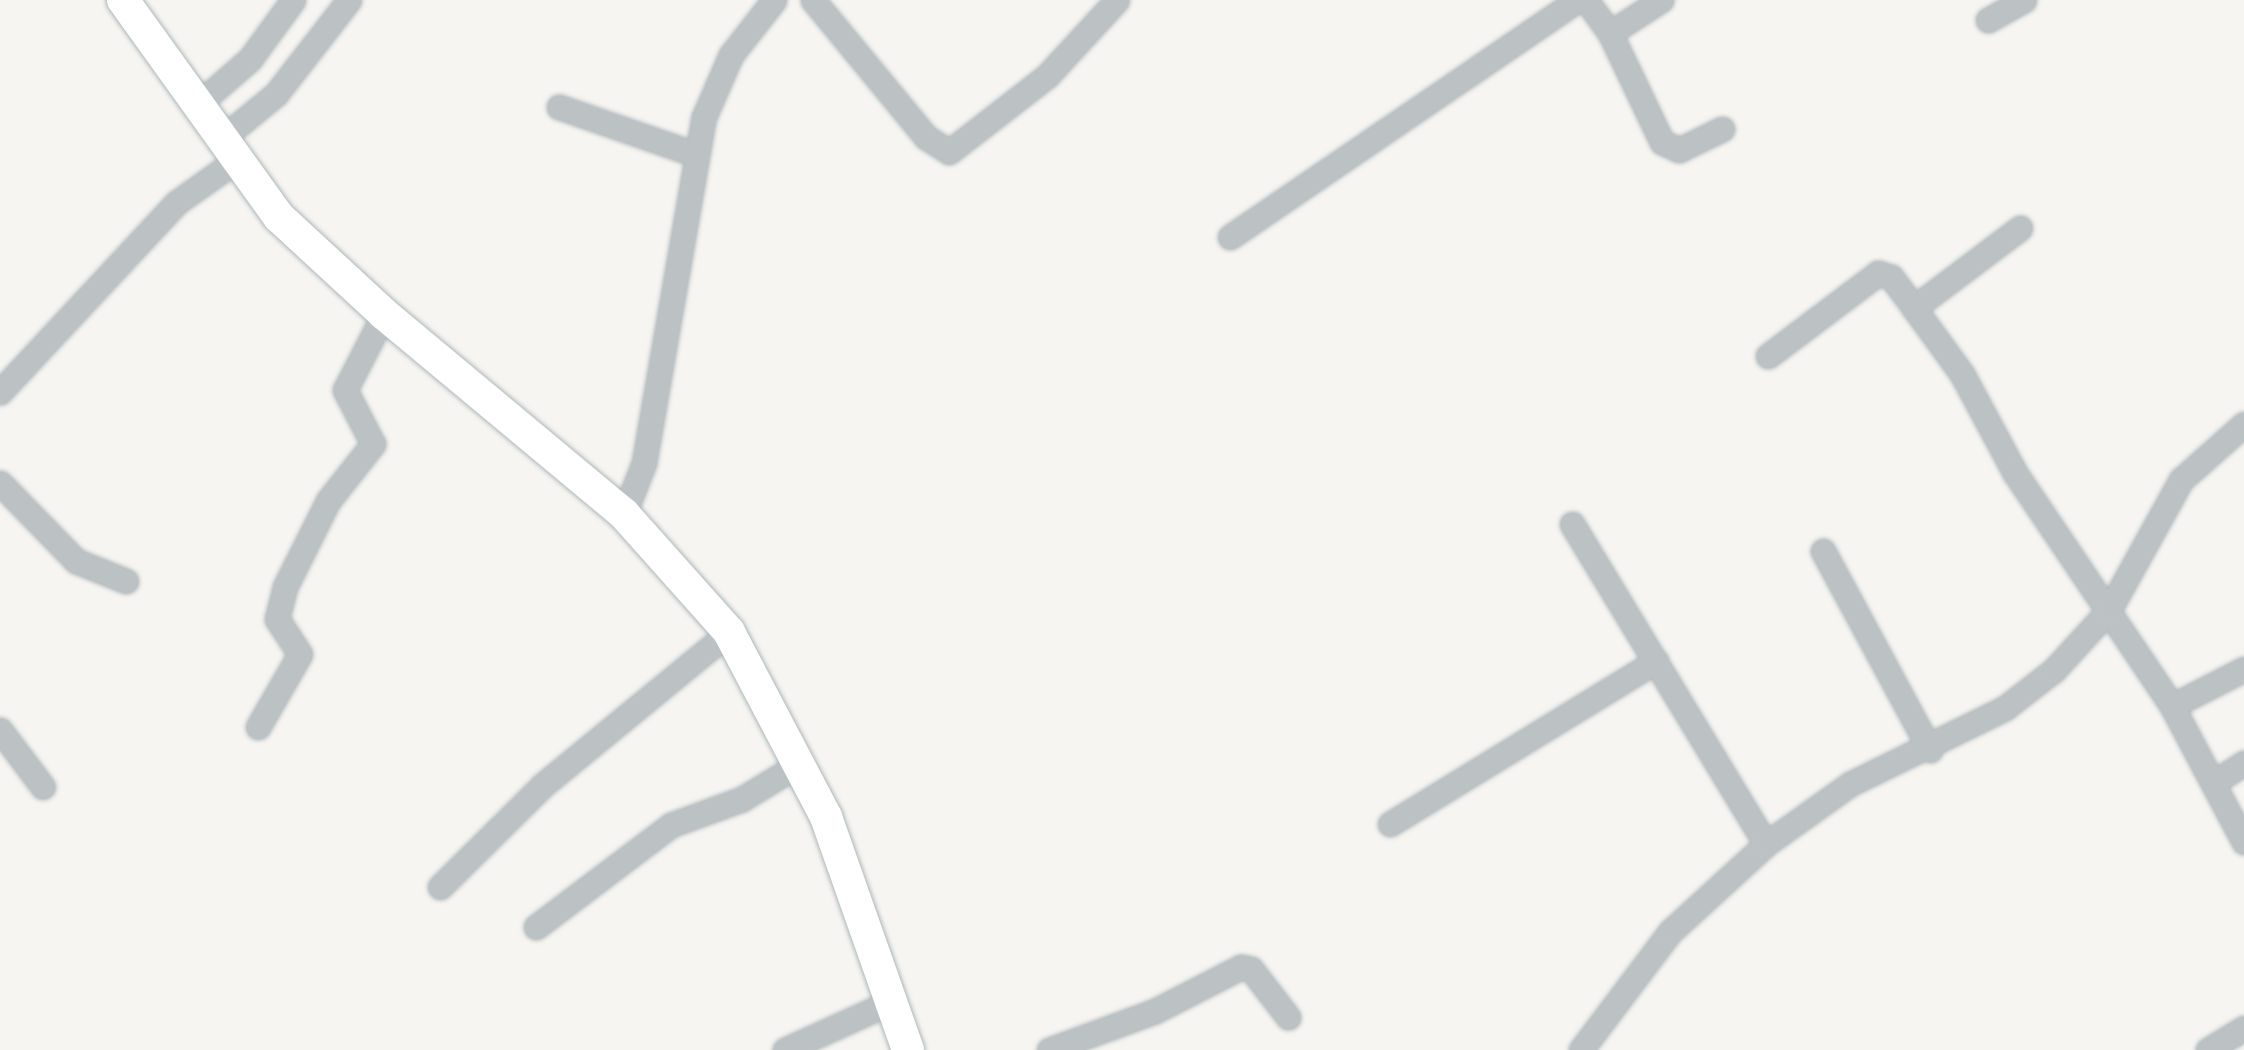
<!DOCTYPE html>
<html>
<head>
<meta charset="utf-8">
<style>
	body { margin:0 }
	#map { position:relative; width:2244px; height:1050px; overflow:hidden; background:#f6f5f2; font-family:"Fira Sans",sans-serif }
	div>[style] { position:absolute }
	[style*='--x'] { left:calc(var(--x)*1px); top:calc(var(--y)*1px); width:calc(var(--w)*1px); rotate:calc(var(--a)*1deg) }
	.roads { filter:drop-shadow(0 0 2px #afb6b9) drop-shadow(0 0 2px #afb6b9) }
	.minor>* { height:23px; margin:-11.5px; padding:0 11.5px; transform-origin:11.5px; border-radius:11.5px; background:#bcc2c4 }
	.secondary>* { height:32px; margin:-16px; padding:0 16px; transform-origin:16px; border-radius:16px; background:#fff }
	span { translate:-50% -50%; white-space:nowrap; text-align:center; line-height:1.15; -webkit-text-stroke:7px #fff; paint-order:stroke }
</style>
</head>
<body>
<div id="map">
	<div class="roads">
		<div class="minor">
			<div style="--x:813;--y:0;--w:178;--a:50.5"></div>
			<div style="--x:926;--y:137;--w:27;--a:33"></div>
			<div style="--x:949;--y:152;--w:124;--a:-37.8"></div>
			<div style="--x:1047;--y:76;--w:103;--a:-47.4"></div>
			<div style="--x:1586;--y:0;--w:41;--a:54"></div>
			<div style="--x:1610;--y:33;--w:61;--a:-32.9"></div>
			<div style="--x:1988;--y:20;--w:41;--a:-29.1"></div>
			<div style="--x:1610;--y:33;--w:121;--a:64.5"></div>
			<div style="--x:1662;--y:142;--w:19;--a:25"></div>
			<div style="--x:1679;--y:150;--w:48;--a:-26"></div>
			<div style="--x:196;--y:106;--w:72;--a:-41"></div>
			<div style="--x:250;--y:59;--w:73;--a:-53.9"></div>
			<div style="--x:559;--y:107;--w:144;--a:19.1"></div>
			<div style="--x:220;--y:140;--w:72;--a:-39.4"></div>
			<div style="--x:276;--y:94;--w:119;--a:-52.2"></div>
			<div style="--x:2020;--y:228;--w:133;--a:143"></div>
			<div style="--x:1914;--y:308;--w:82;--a:54"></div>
			<div style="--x:1962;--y:374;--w:112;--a:61.8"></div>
			<div style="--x:2015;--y:473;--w:281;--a:56"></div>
			<div style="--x:2172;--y:706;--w:154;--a:62.1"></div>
			<div style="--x:1230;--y:237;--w:421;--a:-34.3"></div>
			<div style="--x:1768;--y:356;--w:138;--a:-37"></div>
			<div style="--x:1878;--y:273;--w:14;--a:17"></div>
			<div style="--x:1891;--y:277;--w:39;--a:53"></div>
			<div style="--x:0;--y:392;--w:258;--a:-47"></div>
			<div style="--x:176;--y:203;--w:72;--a:-35.4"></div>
			<div style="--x:0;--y:483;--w:109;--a:45.7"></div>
			<div style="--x:76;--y:561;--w:54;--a:21.8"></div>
			<div style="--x:624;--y:514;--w:55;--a:-68.6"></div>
			<div style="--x:644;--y:463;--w:351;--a:-80.2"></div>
			<div style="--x:704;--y:117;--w:68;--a:-66.5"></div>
			<div style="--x:731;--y:55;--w:70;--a:-52"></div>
			<div style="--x:1572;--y:524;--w:374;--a:58.8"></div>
			<div style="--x:1823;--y:551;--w:226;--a:61.7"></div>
			<div style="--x:2172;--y:706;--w:81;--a:-27.2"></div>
			<div style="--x:258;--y:727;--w:84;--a:-60.1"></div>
			<div style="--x:300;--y:654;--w:42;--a:-123.3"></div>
			<div style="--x:277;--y:619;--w:33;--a:-76"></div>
			<div style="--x:285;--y:587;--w:96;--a:-63.4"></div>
			<div style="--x:328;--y:501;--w:73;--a:-51.7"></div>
			<div style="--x:373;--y:444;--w:61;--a:-117.4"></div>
			<div style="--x:345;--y:390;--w:85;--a:-62.8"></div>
			<div style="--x:0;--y:730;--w:71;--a:53"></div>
			<div style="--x:2213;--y:783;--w:37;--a:-33"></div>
			<div style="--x:1390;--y:824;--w:312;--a:-31.5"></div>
			<div style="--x:440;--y:887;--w:145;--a:-44.7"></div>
			<div style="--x:543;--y:785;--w:241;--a:-39.4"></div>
			<div style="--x:536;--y:927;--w:169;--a:-37.1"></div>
			<div style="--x:671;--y:825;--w:76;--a:-20.1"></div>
			<div style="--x:742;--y:799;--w:69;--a:-31.4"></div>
			<div style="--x:785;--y:1050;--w:119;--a:-24.4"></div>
			<div style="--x:1049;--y:1050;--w:113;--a:-20.2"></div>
			<div style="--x:1155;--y:1011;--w:97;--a:-27.1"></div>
			<div style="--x:1241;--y:967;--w:10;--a:11"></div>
			<div style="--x:1251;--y:969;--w:61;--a:52.4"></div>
			<div style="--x:1581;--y:1050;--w:148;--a:-53"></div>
			<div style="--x:1670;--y:932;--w:130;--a:-42.5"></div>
			<div style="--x:1766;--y:844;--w:103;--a:-35.5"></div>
			<div style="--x:1850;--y:784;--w:173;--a:-26.1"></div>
			<div style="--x:2005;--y:708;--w:62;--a:-37.8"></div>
			<div style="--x:2054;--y:670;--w:81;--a:-47.5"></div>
			<div style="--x:2109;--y:610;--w:149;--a:-61"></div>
			<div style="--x:2181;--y:480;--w:84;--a:-41.6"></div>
			<div style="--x:2208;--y:1050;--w:42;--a:-31.4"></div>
		</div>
		<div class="secondary">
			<div style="--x:123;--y:0;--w:267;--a:54.3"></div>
			<div style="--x:279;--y:217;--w:143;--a:42.7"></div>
			<div style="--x:384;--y:314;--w:312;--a:39.8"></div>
			<div style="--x:624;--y:514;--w:158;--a:48.3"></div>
			<div style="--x:729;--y:632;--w:209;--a:62.3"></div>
			<div style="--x:826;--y:817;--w:247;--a:70.6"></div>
		</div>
	</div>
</div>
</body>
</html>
